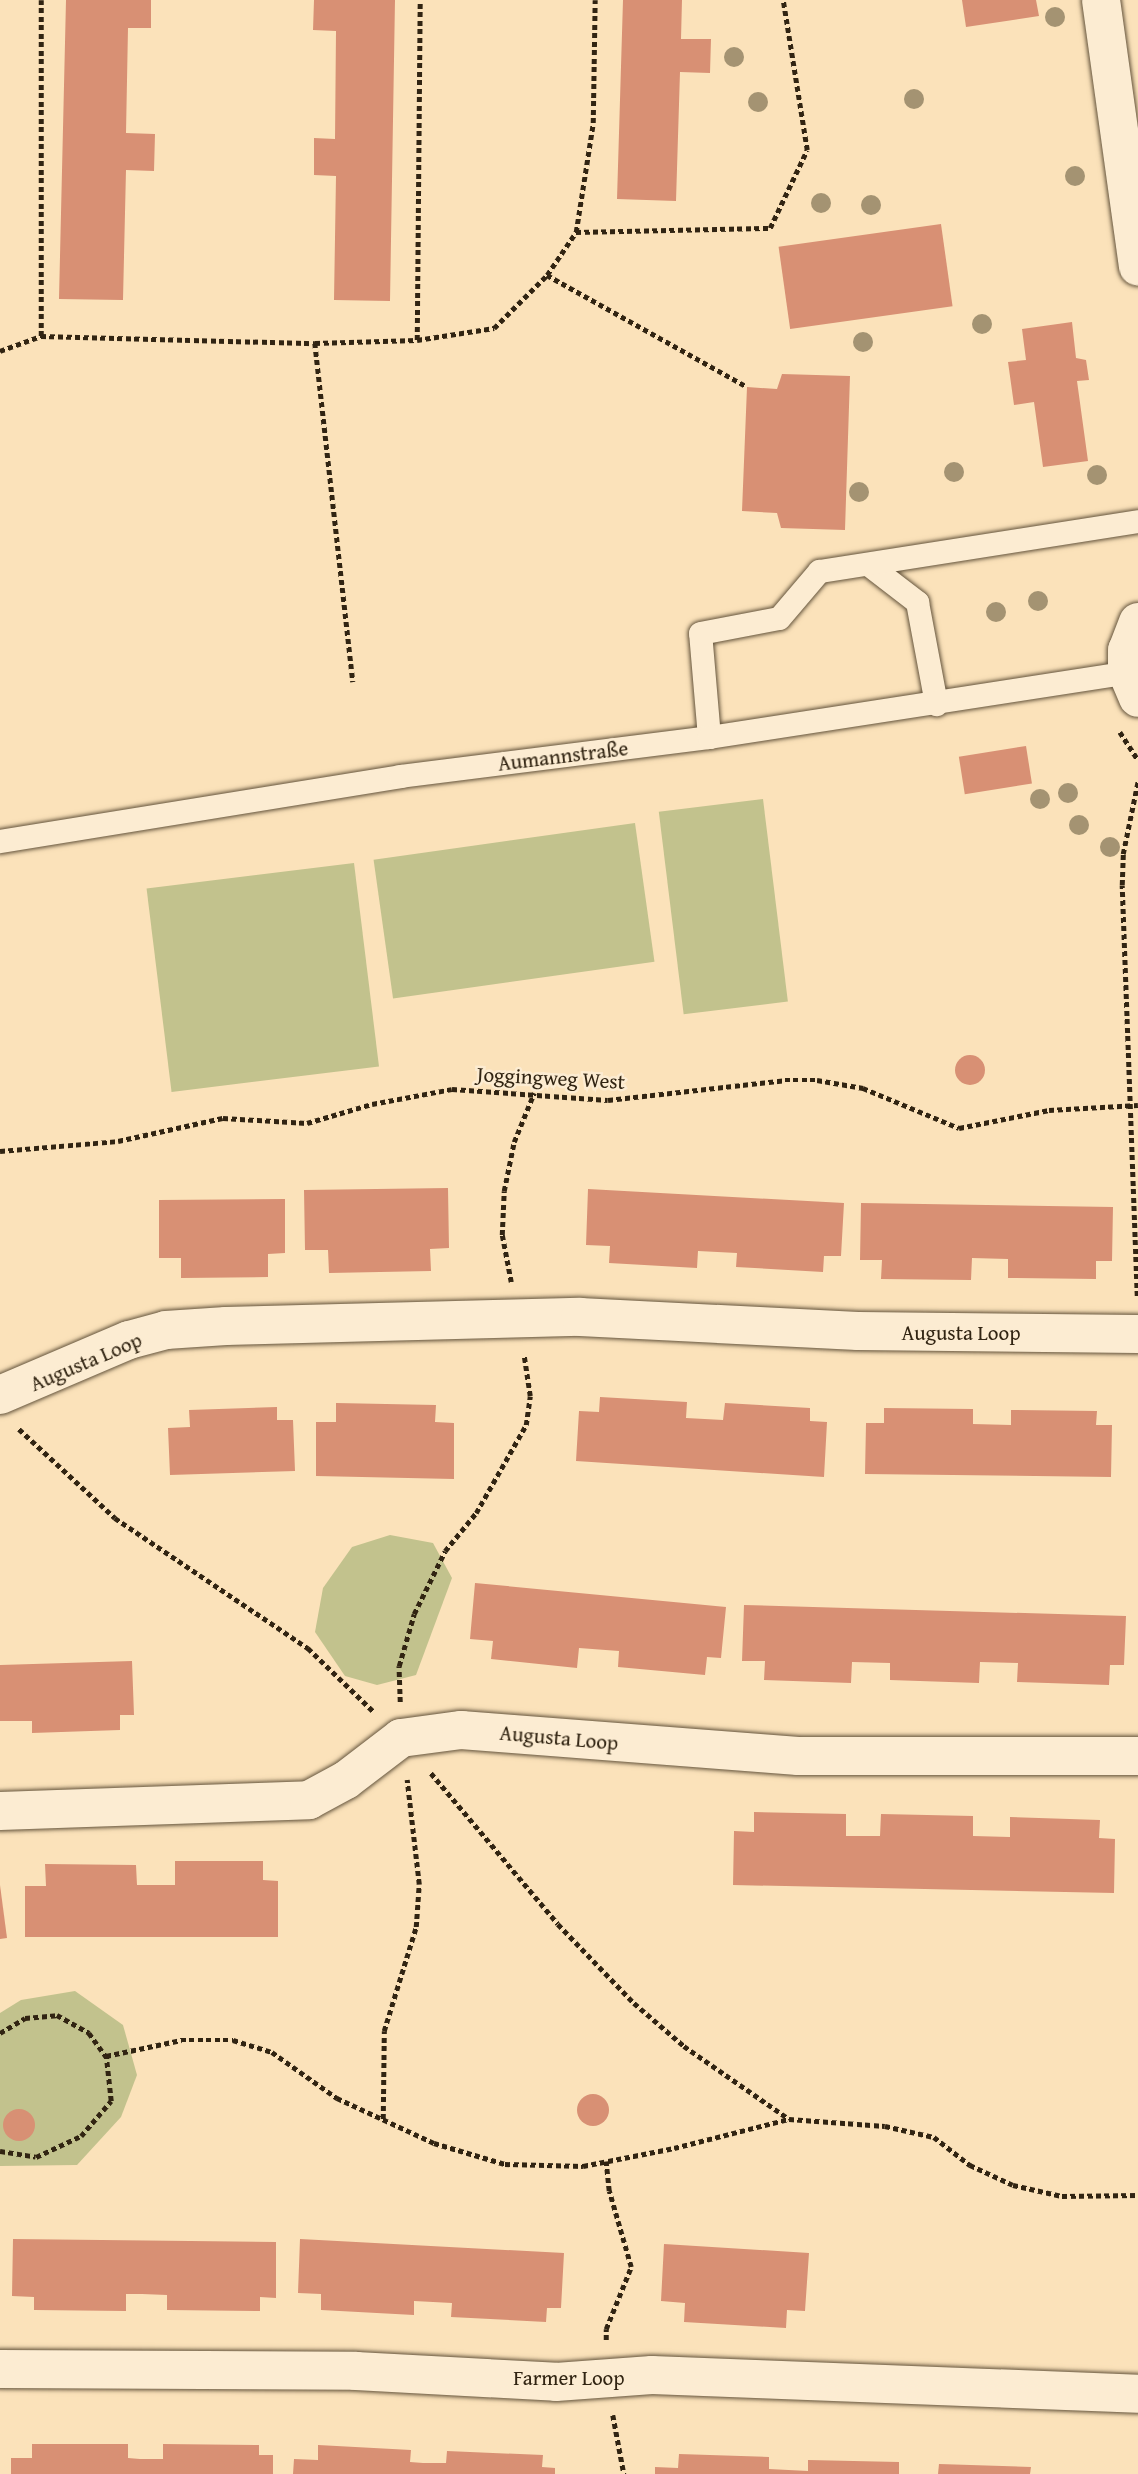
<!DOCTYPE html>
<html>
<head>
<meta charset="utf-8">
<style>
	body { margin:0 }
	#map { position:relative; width:1138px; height:2474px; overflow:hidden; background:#fbe2ba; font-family:"Gentium Book Plus",serif }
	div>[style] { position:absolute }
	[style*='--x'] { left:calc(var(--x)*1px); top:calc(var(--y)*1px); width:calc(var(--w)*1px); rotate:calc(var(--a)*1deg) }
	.green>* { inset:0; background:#c2c28d; transform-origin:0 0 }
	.building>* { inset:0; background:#d89074; transform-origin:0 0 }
	.round { border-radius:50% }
	.path>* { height:4.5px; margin-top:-2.25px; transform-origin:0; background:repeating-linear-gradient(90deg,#312412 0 5px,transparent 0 8.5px) }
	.roads { filter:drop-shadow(0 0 2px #64543c) drop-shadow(0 0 2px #64543c) }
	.service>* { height:23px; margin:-11.5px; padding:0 11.5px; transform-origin:11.5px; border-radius:11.5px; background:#fcecd2 }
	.minor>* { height:38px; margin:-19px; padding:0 19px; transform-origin:19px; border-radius:19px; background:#fcecd2 }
	.trees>* { width:20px; height:20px; margin:-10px; border-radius:50%; background:#a49372 }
	span { translate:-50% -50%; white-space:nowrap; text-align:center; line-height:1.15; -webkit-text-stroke:5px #fcecd2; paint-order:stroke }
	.street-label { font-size:21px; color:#312412 }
</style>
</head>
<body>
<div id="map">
	<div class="green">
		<div style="left:763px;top:799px;width:204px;height:105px;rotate:83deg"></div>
		<div style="left:635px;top:823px;width:140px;height:264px;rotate:82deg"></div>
		<div style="left:354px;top:863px;width:205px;height:209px;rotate:83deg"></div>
		<div style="clip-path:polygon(390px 1535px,433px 1543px,452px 1578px,416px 1675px,377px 1685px,345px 1676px,315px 1632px,323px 1588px,352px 1547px)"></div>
		<div style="clip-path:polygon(75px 1991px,123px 2025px,137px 2075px,121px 2117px,77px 2165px,0 2166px,0 2013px,21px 2000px)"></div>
	</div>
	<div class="building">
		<div style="clip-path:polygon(66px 0,151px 0,151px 28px,128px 28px,126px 133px,155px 134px,154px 171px,126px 170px,123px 300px,59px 299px)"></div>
		<div style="clip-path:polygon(314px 0,395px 0,390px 301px,334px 300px,336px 176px,314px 175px,314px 138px,335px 139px,336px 31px,313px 30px)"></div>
		<div style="clip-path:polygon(623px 0,682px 0,681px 39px,711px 39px,710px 73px,680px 72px,676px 201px,617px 199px)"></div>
		<div style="clip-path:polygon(962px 0,1036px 0,1039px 16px,966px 27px)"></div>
		<div style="left:941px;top:224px;width:83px;height:164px;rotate:82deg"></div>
		<div style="clip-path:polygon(1072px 322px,1076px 358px,1086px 360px,1089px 380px,1077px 381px,1088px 461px,1043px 467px,1034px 402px,1014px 405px,1008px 362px,1026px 360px,1022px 329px)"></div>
		<div style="clip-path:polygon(782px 374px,850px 376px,845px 530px,781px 528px,777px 513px,742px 511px,747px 387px,777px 389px)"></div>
		<div style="left:1026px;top:746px;width:38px;height:68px;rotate:81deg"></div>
		<div class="round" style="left:955px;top:1055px;width:30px;height:30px"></div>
		<div style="clip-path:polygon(448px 1188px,449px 1248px,430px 1249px,431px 1271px,329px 1273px,328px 1250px,305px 1250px,304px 1190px)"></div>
		<div style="clip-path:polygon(588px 1189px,844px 1203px,841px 1256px,824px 1256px,823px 1272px,736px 1267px,737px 1253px,698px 1251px,697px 1268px,609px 1263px,610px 1246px,586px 1245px)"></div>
		<div style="clip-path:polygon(285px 1199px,285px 1253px,268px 1254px,268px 1277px,181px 1278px,181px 1258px,159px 1258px,159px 1200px)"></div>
		<div style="clip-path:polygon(861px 1203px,1113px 1207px,1112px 1261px,1096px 1261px,1096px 1279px,1008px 1278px,1008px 1259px,972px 1258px,971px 1280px,881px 1279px,882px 1260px,860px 1260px)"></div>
		<div style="clip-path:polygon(600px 1397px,687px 1402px,686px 1418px,723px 1420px,725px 1403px,810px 1408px,810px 1421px,827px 1422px,824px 1477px,576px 1461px,579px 1411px,599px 1412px)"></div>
		<div style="clip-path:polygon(336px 1403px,436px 1405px,435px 1422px,454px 1423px,454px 1479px,316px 1476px,316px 1422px,336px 1422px)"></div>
		<div style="clip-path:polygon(277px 1407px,277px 1420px,293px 1420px,295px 1471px,170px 1475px,168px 1428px,190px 1427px,189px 1410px)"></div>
		<div style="clip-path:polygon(884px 1408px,973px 1409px,973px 1424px,1011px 1425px,1011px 1410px,1097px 1411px,1096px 1425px,1112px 1425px,1111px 1477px,865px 1474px,866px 1423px,884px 1423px)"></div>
		<div style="clip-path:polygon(475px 1583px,726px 1607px,721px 1658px,707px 1657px,705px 1675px,618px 1667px,619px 1651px,579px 1648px,577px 1668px,491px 1659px,493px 1641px,470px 1639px)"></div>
		<div style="clip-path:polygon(744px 1605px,1126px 1616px,1124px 1665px,1110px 1665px,1109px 1685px,1017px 1682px,1018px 1663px,980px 1662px,979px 1683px,890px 1680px,890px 1663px,852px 1662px,851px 1683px,764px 1680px,765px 1661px,742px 1661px)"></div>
		<div style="clip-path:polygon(132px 1661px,134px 1715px,120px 1715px,120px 1730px,32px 1733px,32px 1721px,0 1721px,0 1665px)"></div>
		<div style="clip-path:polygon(754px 1812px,846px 1814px,846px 1836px,880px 1836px,881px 1814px,973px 1816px,973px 1836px,1010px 1837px,1010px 1817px,1100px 1820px,1099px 1838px,1115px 1839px,1114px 1893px,733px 1885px,734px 1831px,754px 1832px)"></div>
		<div style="clip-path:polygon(175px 1861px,263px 1861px,263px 1880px,278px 1881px,278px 1937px,25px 1937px,25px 1886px,46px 1886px,45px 1864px,136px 1865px,137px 1885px,175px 1885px)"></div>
		<div style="clip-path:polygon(0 1885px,7px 1938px,0 1939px)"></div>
		<div class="round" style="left:577px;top:2094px;width:32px;height:32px"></div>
		<div class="round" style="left:3px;top:2109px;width:32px;height:32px"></div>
		<div style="clip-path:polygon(13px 2239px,276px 2242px,276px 2298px,260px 2297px,260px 2311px,167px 2310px,167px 2295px,142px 2294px,126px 2294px,126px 2311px,34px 2310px,34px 2297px,12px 2296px)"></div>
		<div style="clip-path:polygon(300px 2239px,564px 2253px,561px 2308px,547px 2308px,546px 2322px,451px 2317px,452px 2303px,414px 2301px,414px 2315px,321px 2310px,321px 2294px,298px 2293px)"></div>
		<div style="clip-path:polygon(664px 2244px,809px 2253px,805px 2311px,787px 2310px,786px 2328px,684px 2322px,685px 2303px,661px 2301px)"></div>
		<div style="clip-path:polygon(32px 2444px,128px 2444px,128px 2458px,140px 2459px,163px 2459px,163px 2444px,259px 2445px,259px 2455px,273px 2455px,273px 2474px,11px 2474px,11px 2458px,32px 2458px)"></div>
		<div style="clip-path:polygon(318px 2445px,411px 2450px,410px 2462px,423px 2463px,446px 2463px,447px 2451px,543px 2455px,542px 2467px,555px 2468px,555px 2474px,293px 2474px,294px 2459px,318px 2460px)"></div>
		<div style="clip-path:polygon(679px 2454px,769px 2457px,769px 2469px,808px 2471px,808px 2460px,899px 2462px,899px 2474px,655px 2474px,655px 2467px,678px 2468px)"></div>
		<div style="clip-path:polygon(939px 2464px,1031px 2467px,1030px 2474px,938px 2474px)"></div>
	</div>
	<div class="path">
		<div style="--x:576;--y:232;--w:194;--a:-1.2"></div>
		<div style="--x:770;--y:228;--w:86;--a:-64.6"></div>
		<div style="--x:807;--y:150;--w:152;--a:-99.1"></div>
		<div style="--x:547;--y:275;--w:229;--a:29.2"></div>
		<div style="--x:41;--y:336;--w:336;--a:-90"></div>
		<div style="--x:417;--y:340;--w:340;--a:-89.5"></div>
		<div style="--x:315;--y:343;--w:341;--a:83.6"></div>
		<div style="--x:0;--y:351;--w:44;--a:-20.1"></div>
		<div style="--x:41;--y:336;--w:274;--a:1.5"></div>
		<div style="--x:315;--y:343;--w:102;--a:-1.7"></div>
		<div style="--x:417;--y:340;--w:78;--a:-8.9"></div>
		<div style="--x:494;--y:328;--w:75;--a:-45"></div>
		<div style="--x:547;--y:275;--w:52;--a:-56"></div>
		<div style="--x:576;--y:232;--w:110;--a:-81.1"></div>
		<div style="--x:593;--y:123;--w:123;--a:-89.1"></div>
		<div style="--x:1120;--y:732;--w:33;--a:57"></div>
		<div style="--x:0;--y:1151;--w:118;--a:-4.8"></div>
		<div style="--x:118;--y:1141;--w:107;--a:-12.4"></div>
		<div style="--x:223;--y:1118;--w:84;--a:3.4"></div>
		<div style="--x:307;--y:1123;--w:68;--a:-16.3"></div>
		<div style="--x:372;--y:1104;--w:81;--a:-10.6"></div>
		<div style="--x:452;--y:1089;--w:156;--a:4"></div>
		<div style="--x:608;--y:1100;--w:178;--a:-6.4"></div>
		<div style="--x:785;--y:1080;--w:32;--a:0"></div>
		<div style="--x:817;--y:1080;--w:47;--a:9.9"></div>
		<div style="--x:863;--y:1088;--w:104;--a:22.6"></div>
		<div style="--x:959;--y:1128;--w:92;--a:-11.3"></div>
		<div style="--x:1049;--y:1110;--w:89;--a:-3.2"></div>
		<div style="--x:511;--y:1282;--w:48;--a:-100.8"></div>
		<div style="--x:502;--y:1235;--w:44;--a:-87.4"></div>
		<div style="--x:504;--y:1191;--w:50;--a:-78.5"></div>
		<div style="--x:514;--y:1142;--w:53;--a:-67.8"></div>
		<div style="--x:1137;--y:1296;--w:411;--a:-92.1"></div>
		<div style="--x:1122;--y:885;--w:31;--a:-88"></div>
		<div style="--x:1123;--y:854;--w:75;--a:-78.4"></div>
		<div style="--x:19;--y:1429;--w:131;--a:42.8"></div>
		<div style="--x:115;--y:1518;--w:233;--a:34"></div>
		<div style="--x:308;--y:1648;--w:93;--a:44.1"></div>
		<div style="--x:400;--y:1702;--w:36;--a:-92"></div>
		<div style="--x:399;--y:1666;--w:54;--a:-73.9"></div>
		<div style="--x:414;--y:1614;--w:70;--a:-63.8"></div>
		<div style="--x:445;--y:1551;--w:49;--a:-50.8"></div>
		<div style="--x:476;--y:1513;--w:101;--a:-60.4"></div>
		<div style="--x:526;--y:1425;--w:29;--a:-82"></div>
		<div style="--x:530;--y:1396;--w:40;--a:-98.5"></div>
		<div style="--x:431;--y:1773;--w:197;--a:49.9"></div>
		<div style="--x:558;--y:1924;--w:110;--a:46.1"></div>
		<div style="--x:634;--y:2003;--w:66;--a:40.7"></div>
		<div style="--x:684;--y:2046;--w:128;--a:34.8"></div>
		<div style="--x:0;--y:2033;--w:29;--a:-31"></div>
		<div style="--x:25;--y:2018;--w:32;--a:-5"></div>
		<div style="--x:57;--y:2015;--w:37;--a:29"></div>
		<div style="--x:89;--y:2033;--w:29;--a:54"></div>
		<div style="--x:106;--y:2056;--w:77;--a:-12"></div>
		<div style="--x:181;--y:2040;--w:52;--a:0"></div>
		<div style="--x:233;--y:2040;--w:41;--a:17.1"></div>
		<div style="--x:272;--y:2052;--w:80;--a:35.3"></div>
		<div style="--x:337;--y:2098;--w:107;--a:24.9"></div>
		<div style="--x:434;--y:2143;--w:74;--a:16.5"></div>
		<div style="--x:505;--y:2164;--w:78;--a:1.5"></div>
		<div style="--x:583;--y:2166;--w:93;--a:-11.2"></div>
		<div style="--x:674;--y:2148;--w:119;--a:-14.2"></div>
		<div style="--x:789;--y:2119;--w:96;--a:4.2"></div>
		<div style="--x:885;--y:2126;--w:50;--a:12.7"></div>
		<div style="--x:934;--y:2137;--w:46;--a:37.9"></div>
		<div style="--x:970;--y:2165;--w:47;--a:24.9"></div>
		<div style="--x:1013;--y:2185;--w:50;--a:12.7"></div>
		<div style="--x:1062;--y:2196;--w:76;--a:-0.8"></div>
		<div style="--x:383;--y:2119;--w:88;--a:-89.3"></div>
		<div style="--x:384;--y:2031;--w:109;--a:-72.9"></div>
		<div style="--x:416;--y:1927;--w:43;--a:-86"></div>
		<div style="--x:419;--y:1884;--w:105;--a:-96.6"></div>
		<div style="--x:0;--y:2151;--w:36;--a:9"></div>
		<div style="--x:36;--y:2157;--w:50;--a:-25"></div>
		<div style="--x:81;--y:2136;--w:46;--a:-49.4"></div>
		<div style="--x:111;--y:2101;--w:45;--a:-96.3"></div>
		<div style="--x:606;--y:2340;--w:11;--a:-90"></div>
		<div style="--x:606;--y:2329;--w:67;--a:-68"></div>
		<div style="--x:631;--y:2267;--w:79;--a:-106.1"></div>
		<div style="--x:609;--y:2191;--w:30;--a:-96"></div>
		<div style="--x:613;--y:2415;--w:60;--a:79.4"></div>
	</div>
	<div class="roads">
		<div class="service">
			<div style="--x:869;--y:565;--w:61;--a:37.6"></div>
			<div style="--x:917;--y:602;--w:104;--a:79.4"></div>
			<div style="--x:709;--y:737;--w:104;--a:-94.9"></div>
			<div style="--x:700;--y:633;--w:80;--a:-10.8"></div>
			<div style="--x:779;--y:618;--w:62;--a:-49.6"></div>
			<div style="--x:819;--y:571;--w:323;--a:-8.9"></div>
			<div style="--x:0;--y:841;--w:405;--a:-9.2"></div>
			<div style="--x:400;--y:776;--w:311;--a:-7.2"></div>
			<div style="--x:709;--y:737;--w:423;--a:-8.8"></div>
		</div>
		<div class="minor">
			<div style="--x:1101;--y:0;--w:269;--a:82.1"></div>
			<div style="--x:1138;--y:622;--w:30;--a:111"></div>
			<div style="--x:1127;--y:650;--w:22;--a:90"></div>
			<div style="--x:1127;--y:672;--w:28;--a:67"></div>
			<div style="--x:0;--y:1395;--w:140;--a:-23.1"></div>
			<div style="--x:129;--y:1340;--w:38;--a:-15"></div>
			<div style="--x:166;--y:1330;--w:60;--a:-3.8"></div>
			<div style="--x:226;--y:1326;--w:354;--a:-1.5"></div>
			<div style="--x:580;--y:1317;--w:278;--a:2.9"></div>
			<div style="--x:858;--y:1331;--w:280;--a:0.6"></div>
			<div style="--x:0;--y:1811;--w:309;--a:-2"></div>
			<div style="--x:309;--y:1800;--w:42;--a:-28.4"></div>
			<div style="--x:346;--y:1780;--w:69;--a:-37.4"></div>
			<div style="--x:401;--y:1738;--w:61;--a:-7.6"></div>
			<div style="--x:461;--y:1730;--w:338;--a:4.4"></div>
			<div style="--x:798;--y:1756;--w:340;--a:0"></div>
			<div style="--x:0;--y:2369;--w:356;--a:0.3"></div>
			<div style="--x:356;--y:2371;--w:200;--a:3.1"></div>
			<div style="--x:556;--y:2382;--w:96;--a:-4.2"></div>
			<div style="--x:652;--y:2375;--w:486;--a:2.2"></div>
		</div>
	</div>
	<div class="trees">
		<div style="left:1055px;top:17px"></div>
		<div style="left:734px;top:57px"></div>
		<div style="left:914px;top:99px"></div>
		<div style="left:758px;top:102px"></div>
		<div style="left:1075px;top:176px"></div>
		<div style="left:821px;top:203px"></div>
		<div style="left:871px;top:205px"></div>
		<div style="left:982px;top:324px"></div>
		<div style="left:863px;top:342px"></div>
		<div style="left:954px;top:472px"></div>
		<div style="left:1097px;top:475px"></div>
		<div style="left:859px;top:492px"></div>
		<div style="left:1038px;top:601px"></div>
		<div style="left:996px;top:612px"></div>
		<div style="left:1068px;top:793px"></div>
		<div style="left:1040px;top:799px"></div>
		<div style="left:1079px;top:825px"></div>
		<div style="left:1110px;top:847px"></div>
	</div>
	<div class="street-label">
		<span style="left:563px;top:756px;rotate:-7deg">Aumannstraße</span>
		<span style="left:551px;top:1078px;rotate:3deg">Joggingweg West</span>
		<span style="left:961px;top:1333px">Augusta Loop</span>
		<span style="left:86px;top:1362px;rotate:-23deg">Augusta Loop</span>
		<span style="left:559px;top:1738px;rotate:5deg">Augusta Loop</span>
		<span style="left:569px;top:2378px">Farmer Loop</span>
	</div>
</div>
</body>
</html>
